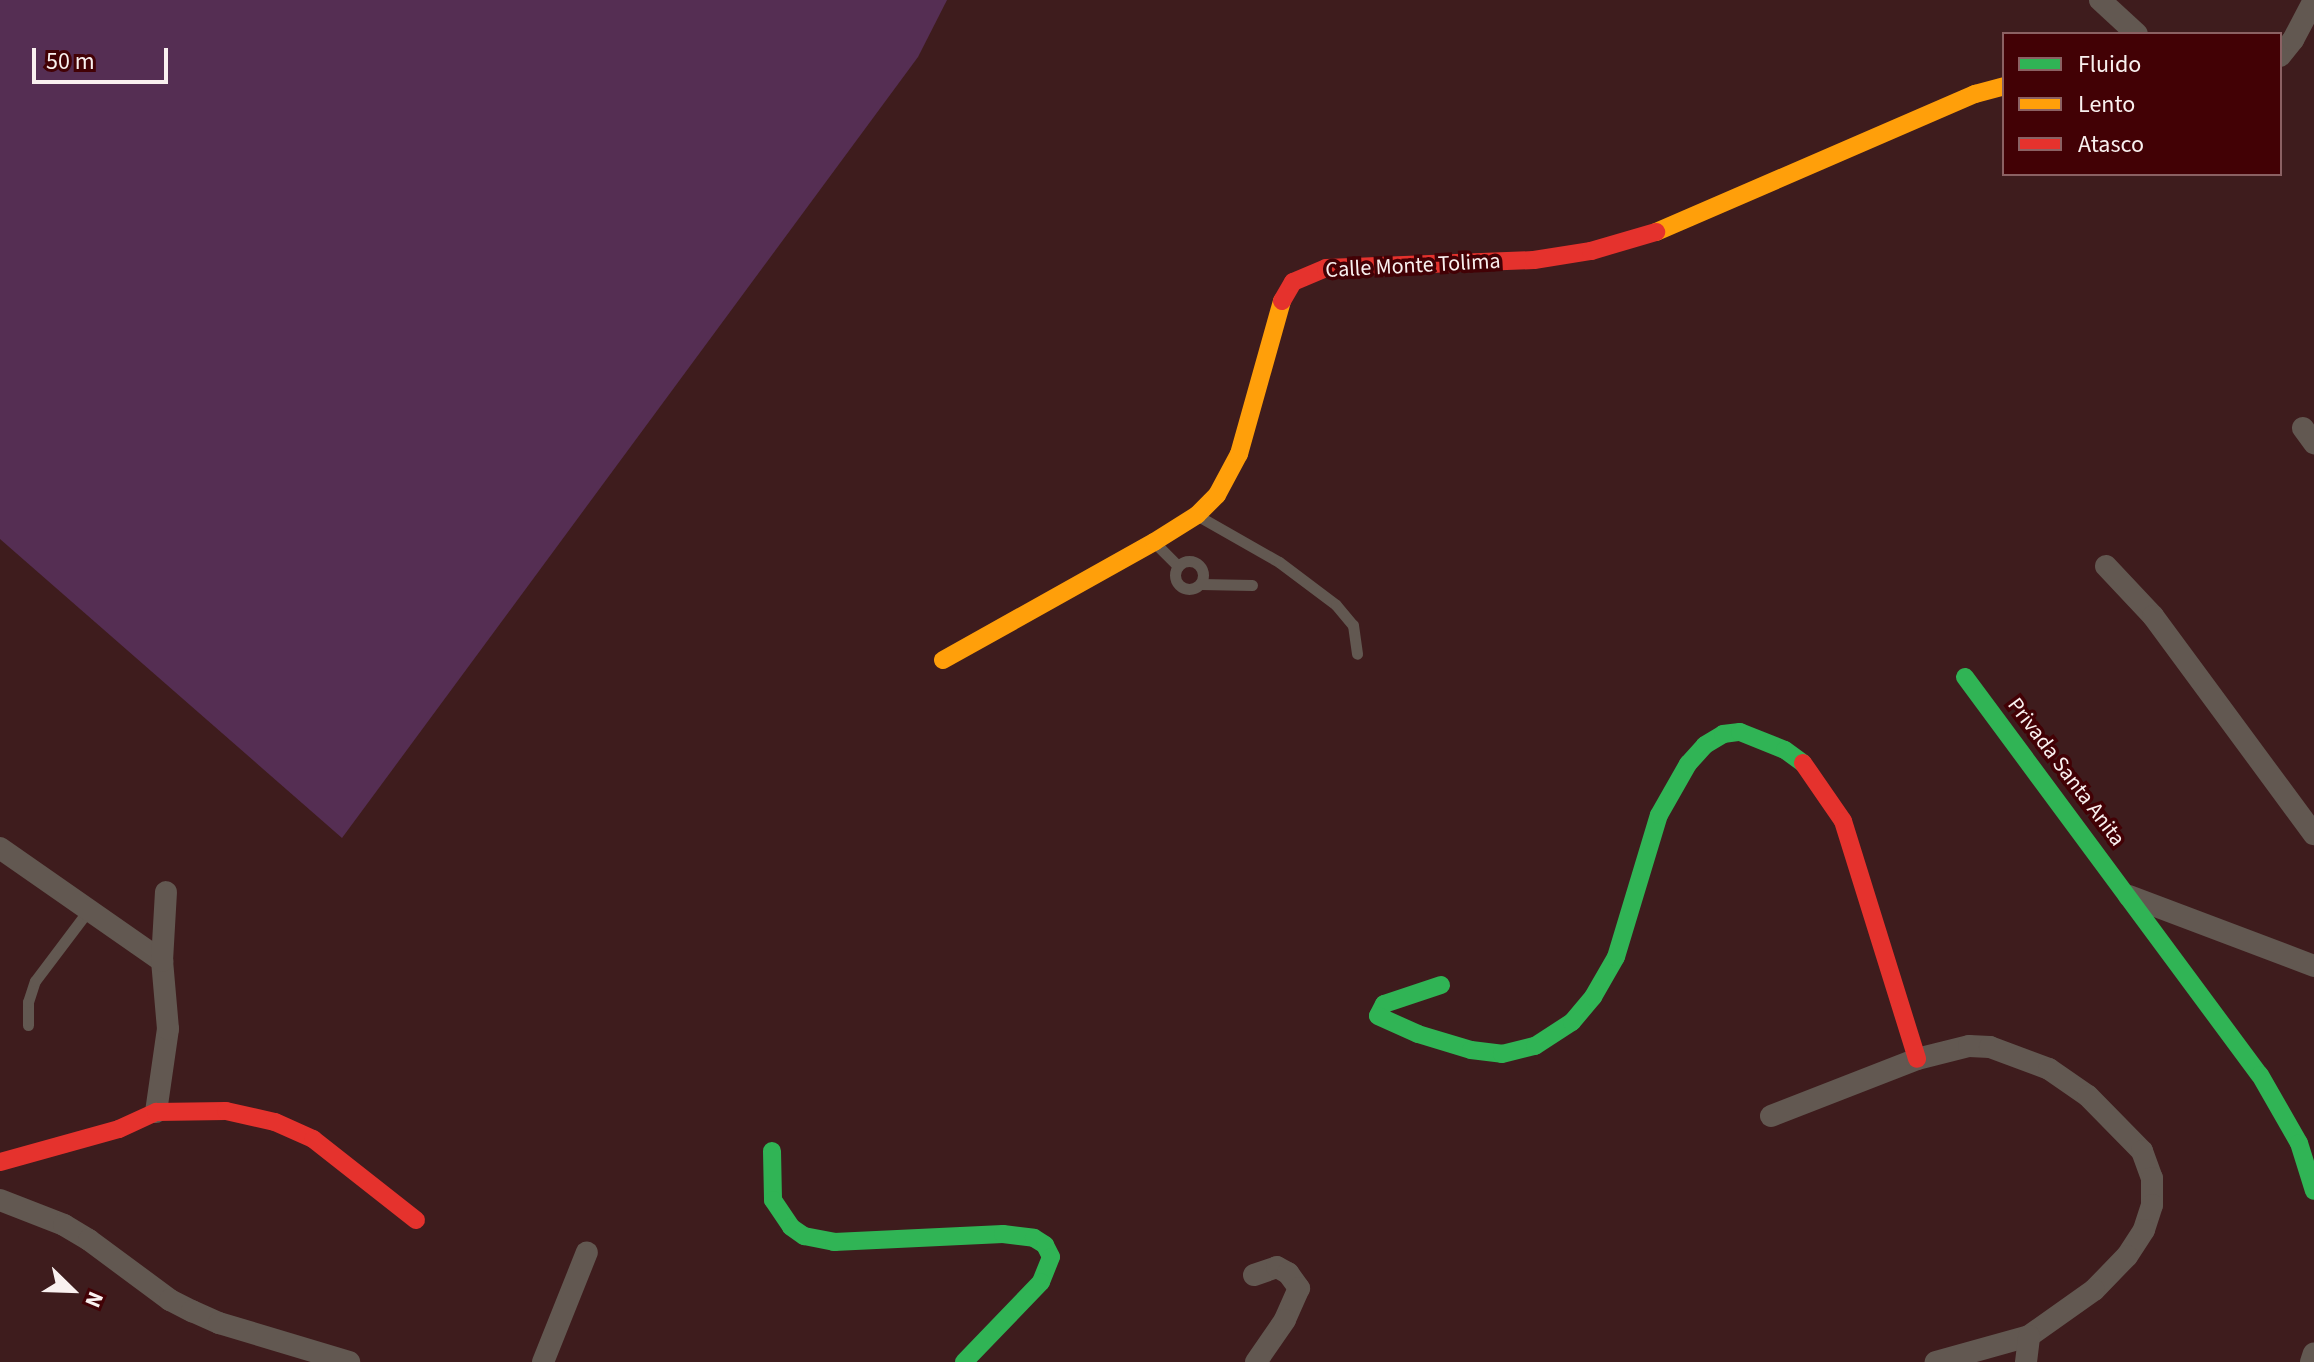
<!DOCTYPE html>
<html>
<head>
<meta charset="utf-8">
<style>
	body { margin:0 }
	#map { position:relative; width:2314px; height:1362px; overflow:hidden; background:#3e1c1d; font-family:"Source Sans 3",sans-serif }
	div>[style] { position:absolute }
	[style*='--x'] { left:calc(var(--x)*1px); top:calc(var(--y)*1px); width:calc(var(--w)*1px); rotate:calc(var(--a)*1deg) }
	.green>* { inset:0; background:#552e53 }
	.lane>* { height:11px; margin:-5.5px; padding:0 5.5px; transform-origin:5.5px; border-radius:5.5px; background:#625851 }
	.lane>.ring { margin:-5.5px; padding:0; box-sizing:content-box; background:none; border:11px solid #625851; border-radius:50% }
	.street>* { height:22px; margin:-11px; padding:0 11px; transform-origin:11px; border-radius:11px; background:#625851 }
	.fast>* { height:18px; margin:-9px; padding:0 9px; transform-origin:9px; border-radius:9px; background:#30b455 }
	.slow>* { height:18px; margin:-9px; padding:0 9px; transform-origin:9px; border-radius:9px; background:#ff9f0a }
	.jam>* { height:18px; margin:-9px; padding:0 9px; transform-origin:9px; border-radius:9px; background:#e5322d }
	span { translate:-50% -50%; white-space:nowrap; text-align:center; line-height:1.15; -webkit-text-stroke:7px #420105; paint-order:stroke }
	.street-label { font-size:22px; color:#f9f0ef }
	.legend { position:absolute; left:2002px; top:32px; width:280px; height:144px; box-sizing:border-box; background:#420105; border:2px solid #8b6163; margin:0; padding:10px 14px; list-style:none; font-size:24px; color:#f9f0ef }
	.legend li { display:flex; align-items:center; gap:16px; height:40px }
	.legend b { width:40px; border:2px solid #8b6163 }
	.north { position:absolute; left:32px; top:1250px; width:80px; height:80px; -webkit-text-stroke:6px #420105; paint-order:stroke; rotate:113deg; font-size:22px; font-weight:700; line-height:32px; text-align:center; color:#f9f0ef }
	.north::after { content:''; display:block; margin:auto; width:28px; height:36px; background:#f9f0ef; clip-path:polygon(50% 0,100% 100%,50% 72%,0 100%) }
	.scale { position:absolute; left:32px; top:48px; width:136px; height:36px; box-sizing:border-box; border:4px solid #f9f0ef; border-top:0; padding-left:10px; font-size:24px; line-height:28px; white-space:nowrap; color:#f9f0ef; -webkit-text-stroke:6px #420105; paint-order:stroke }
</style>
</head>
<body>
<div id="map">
	<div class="green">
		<div style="clip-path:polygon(0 0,947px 0,918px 57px,342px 838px,0 539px)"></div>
	</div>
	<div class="lane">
		<div style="--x:1200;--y:517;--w:91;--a:29.7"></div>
		<div style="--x:1279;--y:562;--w:71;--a:37"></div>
		<div style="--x:1336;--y:605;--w:26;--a:50"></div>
		<div style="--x:1353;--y:625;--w:29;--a:82"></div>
		<div style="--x:1154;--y:542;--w:34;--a:45"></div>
		<div class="ring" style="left:1175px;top:561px;width:17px;height:17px"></div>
		<div style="--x:1201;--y:584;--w:51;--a:1.1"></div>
		<div style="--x:28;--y:1025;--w:23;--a:-90"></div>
		<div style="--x:28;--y:1002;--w:22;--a:-72"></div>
		<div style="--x:35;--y:981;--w:86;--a:-53"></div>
	</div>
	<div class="street">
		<div style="--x:2100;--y:0;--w:50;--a:42.6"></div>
		<div style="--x:2280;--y:56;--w:21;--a:-51"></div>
		<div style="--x:2293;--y:40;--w:45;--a:-62.3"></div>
		<div style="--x:2303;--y:428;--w:19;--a:54"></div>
		<div style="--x:2106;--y:566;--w:69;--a:46.8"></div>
		<div style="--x:2153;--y:616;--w:271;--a:53.6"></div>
		<div style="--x:0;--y:848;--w:198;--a:34.9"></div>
		<div style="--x:2129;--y:896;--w:198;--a:20.7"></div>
		<div style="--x:156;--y:1112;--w:84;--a:-81.8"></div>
		<div style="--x:168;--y:1029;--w:68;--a:-95"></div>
		<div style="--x:162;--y:961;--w:69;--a:-86.7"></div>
		<div style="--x:1771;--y:1116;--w:157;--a:-21.3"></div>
		<div style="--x:1917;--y:1059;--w:54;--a:-14"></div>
		<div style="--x:1969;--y:1046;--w:21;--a:3"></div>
		<div style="--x:1990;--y:1047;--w:63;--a:20.4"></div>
		<div style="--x:2049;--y:1069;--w:47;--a:34.7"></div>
		<div style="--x:2088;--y:1096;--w:77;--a:45.5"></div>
		<div style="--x:2142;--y:1151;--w:29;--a:70"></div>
		<div style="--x:2152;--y:1178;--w:27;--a:90"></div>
		<div style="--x:2152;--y:1205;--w:26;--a:108"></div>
		<div style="--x:2144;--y:1230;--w:31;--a:123"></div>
		<div style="--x:2127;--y:1256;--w:47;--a:134.1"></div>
		<div style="--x:2094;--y:1290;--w:80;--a:144.7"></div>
		<div style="--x:2029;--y:1336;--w:97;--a:164.4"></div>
		<div style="--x:0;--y:1200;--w:69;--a:21.3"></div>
		<div style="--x:64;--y:1225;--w:29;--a:31"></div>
		<div style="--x:89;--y:1240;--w:101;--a:36.5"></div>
		<div style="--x:170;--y:1300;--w:25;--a:27"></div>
		<div style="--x:192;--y:1311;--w:30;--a:24"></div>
		<div style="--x:219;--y:1323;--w:136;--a:16.7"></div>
		<div style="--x:1254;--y:1275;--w:24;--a:-19"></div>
		<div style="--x:1277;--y:1267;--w:13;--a:29"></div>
		<div style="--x:1288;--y:1273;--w:19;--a:54"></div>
		<div style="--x:1299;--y:1288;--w:35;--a:114"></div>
		<div style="--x:1285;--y:1320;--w:51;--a:124.6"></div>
		<div style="--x:543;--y:1362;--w:118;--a:-68.2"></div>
		<div style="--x:2026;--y:1362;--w:26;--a:-83"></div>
		<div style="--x:2311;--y:1362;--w:9;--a:-72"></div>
	</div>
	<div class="fast">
		<div style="--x:1965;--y:677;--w:495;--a:53.5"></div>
		<div style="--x:2260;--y:1075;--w:78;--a:60.2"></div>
		<div style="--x:2299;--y:1143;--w:50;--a:72.6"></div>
		<div style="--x:1441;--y:985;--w:60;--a:161.6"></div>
		<div style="--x:1384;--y:1004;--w:13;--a:117"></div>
		<div style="--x:1378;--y:1016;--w:44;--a:24.2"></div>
		<div style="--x:1418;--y:1034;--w:55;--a:16.8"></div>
		<div style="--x:1471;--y:1050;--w:31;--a:7"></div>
		<div style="--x:1502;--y:1054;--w:34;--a:-14"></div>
		<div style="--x:1535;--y:1046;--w:44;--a:-33"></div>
		<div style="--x:1572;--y:1022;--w:33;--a:-50"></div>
		<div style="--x:1593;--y:997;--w:46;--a:-60.1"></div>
		<div style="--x:1616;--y:957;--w:148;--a:-73.2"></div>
		<div style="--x:1659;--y:815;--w:59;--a:-60.4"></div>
		<div style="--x:1688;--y:764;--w:25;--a:-48"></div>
		<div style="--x:1705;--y:745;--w:21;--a:-31"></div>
		<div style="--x:1723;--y:734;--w:17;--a:-7"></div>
		<div style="--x:1740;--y:732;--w:48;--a:21.8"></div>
		<div style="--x:1785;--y:750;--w:22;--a:36"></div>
		<div style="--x:772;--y:1151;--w:49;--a:88.8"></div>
		<div style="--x:773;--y:1200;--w:32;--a:56"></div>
		<div style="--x:791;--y:1227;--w:16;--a:35"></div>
		<div style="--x:804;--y:1236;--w:31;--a:11"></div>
		<div style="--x:834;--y:1242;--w:169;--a:-2.7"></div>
		<div style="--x:1003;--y:1234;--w:31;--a:7"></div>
		<div style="--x:1034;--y:1238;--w:13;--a:32"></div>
		<div style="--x:1045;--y:1245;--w:13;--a:63"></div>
		<div style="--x:1051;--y:1257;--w:27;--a:112"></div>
		<div style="--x:1041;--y:1282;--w:111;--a:133.9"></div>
	</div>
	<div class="slow">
		<div style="--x:1656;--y:232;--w:348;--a:-23.4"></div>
		<div style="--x:1975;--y:94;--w:30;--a:-15"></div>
		<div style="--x:943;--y:660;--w:242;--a:-29.2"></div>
		<div style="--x:1154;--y:542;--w:51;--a:-32.1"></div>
		<div style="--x:1197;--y:515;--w:28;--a:-45"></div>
		<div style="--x:1217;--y:495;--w:47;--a:-61.8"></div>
		<div style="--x:1239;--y:454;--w:159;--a:-74.3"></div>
	</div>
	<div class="jam">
		<div style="--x:1282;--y:301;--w:22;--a:-60"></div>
		<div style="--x:1293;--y:282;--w:36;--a:-23"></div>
		<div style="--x:1326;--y:268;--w:208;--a:-2.2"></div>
		<div style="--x:1534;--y:260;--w:58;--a:-9"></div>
		<div style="--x:1591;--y:251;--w:68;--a:-16.3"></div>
		<div style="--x:1803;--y:763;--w:70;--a:55.4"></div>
		<div style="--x:1843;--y:821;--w:249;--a:72.7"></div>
		<div style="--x:0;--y:1162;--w:123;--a:-15.5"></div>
		<div style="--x:119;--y:1129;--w:41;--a:-24.7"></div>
		<div style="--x:156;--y:1112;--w:70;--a:-0.8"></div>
		<div style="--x:226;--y:1111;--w:50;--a:12.7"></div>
		<div style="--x:275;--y:1122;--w:42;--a:24.1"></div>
		<div style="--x:313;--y:1139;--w:131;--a:38.2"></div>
	</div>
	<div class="street-label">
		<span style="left:1413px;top:266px;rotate:-3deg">Calle Monte Tolima</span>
		<span style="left:2066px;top:772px;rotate:53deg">Privada Santa Anita</span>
	</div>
	<ul class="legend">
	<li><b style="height:10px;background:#30b455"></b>Fluido</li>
	<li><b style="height:10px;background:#ff9f0a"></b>Lento</li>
	<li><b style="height:10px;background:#e5322d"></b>Atasco</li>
	</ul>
	<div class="north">N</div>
	<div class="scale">50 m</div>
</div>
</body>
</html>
